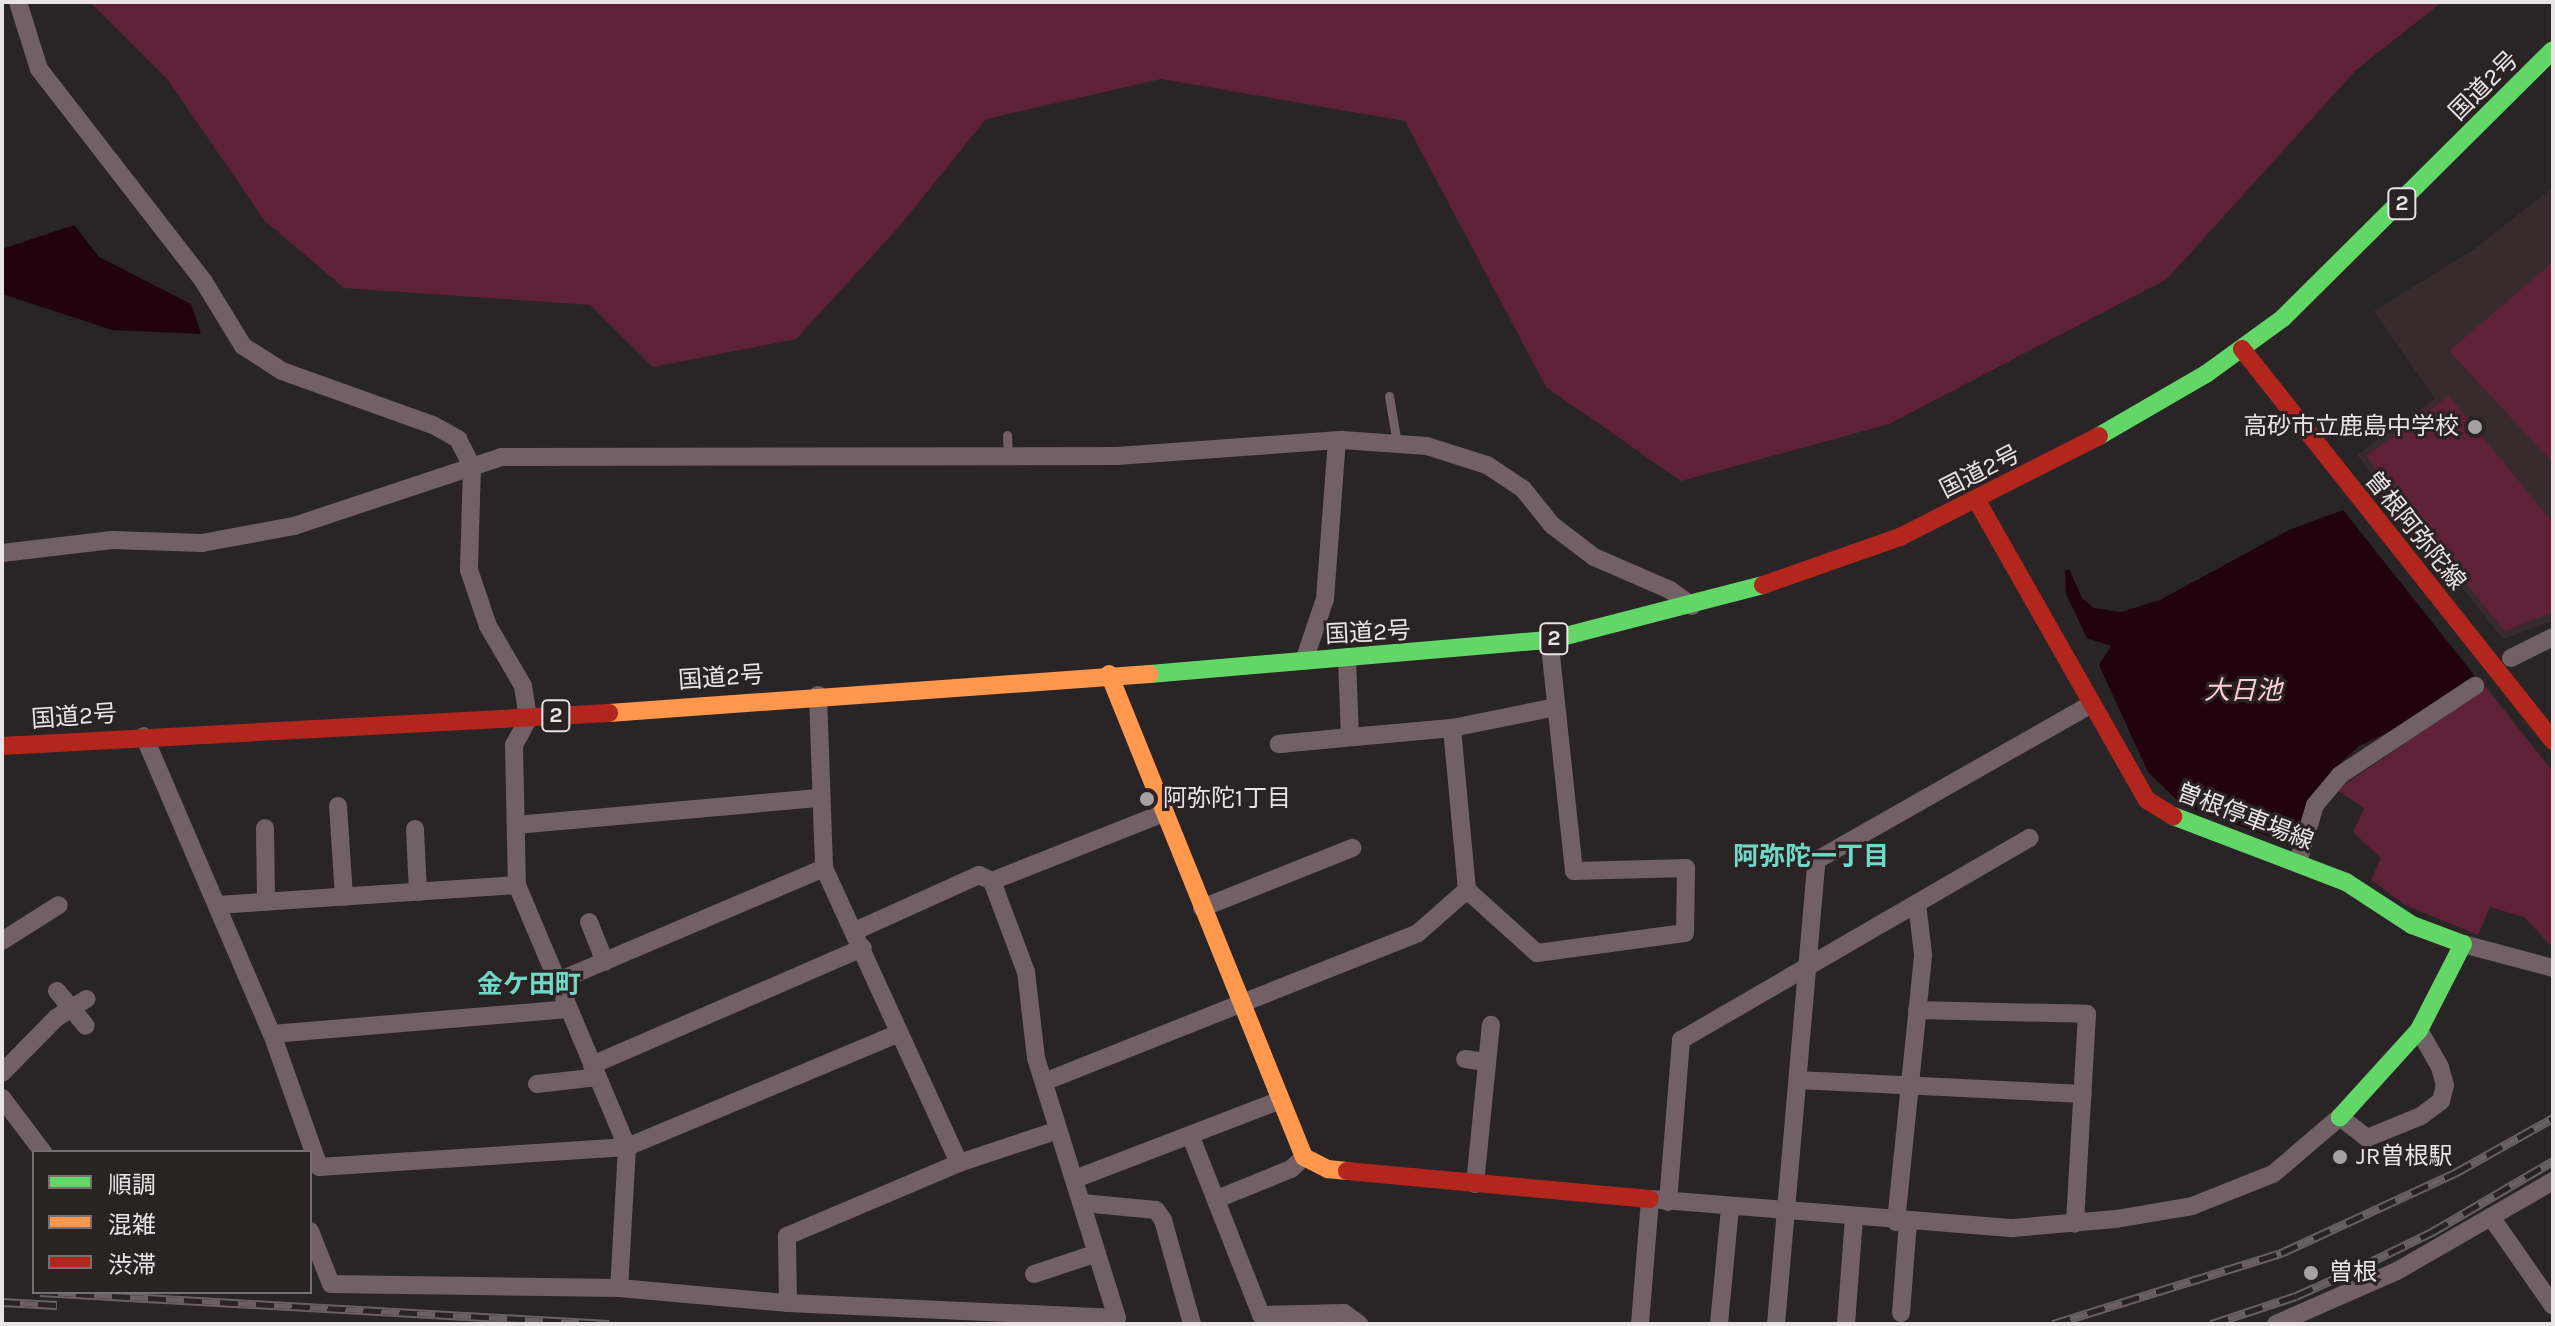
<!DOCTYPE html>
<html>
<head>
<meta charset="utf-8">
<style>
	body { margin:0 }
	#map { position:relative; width:2555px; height:1326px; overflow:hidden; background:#292425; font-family:Karla,"Noto Sans JP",sans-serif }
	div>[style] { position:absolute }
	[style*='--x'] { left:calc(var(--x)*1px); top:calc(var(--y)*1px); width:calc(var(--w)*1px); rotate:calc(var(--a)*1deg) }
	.built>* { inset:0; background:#372b2d }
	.green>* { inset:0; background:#5f2137 }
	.water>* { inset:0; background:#20030c }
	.lane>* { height:9px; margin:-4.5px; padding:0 4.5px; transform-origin:4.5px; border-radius:4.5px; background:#716065 }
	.street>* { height:18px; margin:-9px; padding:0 9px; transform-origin:9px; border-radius:9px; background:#716065 }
	.fast>* { height:18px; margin:-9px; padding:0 9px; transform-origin:9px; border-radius:9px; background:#63d668 }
	.slow>* { height:18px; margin:-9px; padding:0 9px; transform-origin:9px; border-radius:9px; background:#ff974d }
	.jam>* { height:18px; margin:-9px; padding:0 9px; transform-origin:9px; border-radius:9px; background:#b3261e }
	.rail>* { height:9px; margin-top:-4.5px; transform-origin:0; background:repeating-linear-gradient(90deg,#2b2224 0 18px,#6a6063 0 36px); box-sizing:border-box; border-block:2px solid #6a6063 }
	.dots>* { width:22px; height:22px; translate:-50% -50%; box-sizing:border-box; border:4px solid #2b2224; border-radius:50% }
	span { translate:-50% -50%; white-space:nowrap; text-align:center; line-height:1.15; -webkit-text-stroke:6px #2b2224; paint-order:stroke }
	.shield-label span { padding:2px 6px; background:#2b2224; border:2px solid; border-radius:6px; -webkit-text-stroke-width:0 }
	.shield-label { font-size:22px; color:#eae4e6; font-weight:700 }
	.street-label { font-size:24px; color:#eae4e6 }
	.poi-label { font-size:24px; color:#eae4e6 }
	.right { translate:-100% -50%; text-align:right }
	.left { translate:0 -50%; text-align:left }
	.water-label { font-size:26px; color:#feced9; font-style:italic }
	.neighbourhood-label { font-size:26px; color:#70d8c7; font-weight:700 }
	.frame { position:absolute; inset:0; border:4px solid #eae4e6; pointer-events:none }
	.legend { position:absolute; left:32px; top:1150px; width:280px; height:144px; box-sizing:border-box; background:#2b2224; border:2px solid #777072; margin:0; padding:10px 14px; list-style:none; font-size:24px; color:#eae4e6 }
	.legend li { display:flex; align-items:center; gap:16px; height:40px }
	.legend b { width:40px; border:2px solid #777072 }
</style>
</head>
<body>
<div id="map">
	<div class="built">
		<div style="clip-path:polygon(2553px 187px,2553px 621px,2503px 639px,2357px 455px,2435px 399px,2374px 311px,2473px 250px)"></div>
	</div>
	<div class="green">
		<div style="clip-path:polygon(90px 2px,2442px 2px,2356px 70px,2167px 279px,1889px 424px,1681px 481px,1546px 387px,1405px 121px,1161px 79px,986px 119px,897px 229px,796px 339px,653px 367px,590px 305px,344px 288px,264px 220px,168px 80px)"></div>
		<div style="clip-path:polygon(2553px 262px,2553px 463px,2449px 351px)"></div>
		<div style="clip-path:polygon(2449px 396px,2553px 523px,2553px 612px,2504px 631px,2366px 456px)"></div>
		<div style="clip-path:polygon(2486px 687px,2553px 772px,2553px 948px,2524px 917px,2490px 907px,2478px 935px,2405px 905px,2371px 880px,2381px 858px,2353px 832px,2364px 808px,2337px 790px)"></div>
	</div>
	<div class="water">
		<div style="clip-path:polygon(74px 225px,99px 257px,191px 304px,201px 334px,112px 330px,2px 294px,2px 249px)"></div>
		<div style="clip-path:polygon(2343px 510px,2475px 676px,2424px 715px,2359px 746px,2334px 769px,2294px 845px,2183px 806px,2148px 772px,2099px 665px,2111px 646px,2087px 638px,2066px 594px,2065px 571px,2069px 569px,2082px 598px,2094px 608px,2121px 612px,2160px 600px,2289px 530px)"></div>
	</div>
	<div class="lane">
		<div style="--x:1389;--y:396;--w:49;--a:80.5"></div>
		<div style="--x:1007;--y:435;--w:21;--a:87"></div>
	</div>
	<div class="street">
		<div style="--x:18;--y:2;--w:70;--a:72.6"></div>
		<div style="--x:39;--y:69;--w:269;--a:52.2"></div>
		<div style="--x:204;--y:282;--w:75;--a:58.6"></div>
		<div style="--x:243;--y:346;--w:46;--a:32.7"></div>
		<div style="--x:282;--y:371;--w:160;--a:19.7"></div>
		<div style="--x:433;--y:425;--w:29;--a:29"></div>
		<div style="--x:458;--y:439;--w:30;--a:63"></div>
		<div style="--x:472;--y:466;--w:104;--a:91.7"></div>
		<div style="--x:469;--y:570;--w:59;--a:71.3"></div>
		<div style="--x:488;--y:626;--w:69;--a:59.7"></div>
		<div style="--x:523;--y:686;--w:33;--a:81"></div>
		<div style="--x:528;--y:719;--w:30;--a:118"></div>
		<div style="--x:514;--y:745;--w:140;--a:88.8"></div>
		<div style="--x:517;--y:885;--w:284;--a:67.2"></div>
		<div style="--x:627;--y:1147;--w:141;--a:93.2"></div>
		<div style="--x:2;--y:553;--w:111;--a:-6.7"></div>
		<div style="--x:112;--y:540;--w:90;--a:1.9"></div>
		<div style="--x:202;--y:543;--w:94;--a:-10.5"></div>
		<div style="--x:294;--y:526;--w:218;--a:-18.4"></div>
		<div style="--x:501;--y:457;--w:616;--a:-0.09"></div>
		<div style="--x:1117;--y:456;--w:226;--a:-4.1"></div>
		<div style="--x:1342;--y:440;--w:85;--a:4"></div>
		<div style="--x:1427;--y:446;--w:63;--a:17.6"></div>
		<div style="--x:1487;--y:465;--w:43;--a:33.7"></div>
		<div style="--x:1523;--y:489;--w:46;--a:51.1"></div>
		<div style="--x:1552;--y:525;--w:53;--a:37.3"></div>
		<div style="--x:1594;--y:557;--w:83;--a:23.5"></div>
		<div style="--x:1670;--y:590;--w:27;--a:36"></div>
		<div style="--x:2511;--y:658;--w:47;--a:-26.6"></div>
		<div style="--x:1347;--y:659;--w:78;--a:87.8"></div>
		<div style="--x:1304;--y:661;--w:65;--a:-71.3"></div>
		<div style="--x:1325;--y:599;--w:158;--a:-85.7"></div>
		<div style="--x:818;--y:695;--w:173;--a:88"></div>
		<div style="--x:824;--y:868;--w:324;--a:65.4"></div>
		<div style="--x:144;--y:736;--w:324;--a:66.8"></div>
		<div style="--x:272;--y:1034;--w:141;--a:70.5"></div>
		<div style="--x:338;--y:806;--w:91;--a:86.2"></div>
		<div style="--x:516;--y:825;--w:303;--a:-5.1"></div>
		<div style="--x:265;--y:828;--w:74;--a:89.2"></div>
		<div style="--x:415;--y:829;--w:63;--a:87.3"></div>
		<div style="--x:2298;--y:862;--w:59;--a:-73.4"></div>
		<div style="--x:2315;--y:805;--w:39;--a:-50"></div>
		<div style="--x:2340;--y:775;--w:162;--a:-33.4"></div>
		<div style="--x:1467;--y:890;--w:163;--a:-95.3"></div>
		<div style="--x:1452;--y:728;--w:174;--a:174.7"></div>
		<div style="--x:1279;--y:744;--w:71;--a:-5.6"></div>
		<div style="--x:1350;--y:737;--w:102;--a:-5"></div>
		<div style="--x:1452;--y:728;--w:106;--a:-11.4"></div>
		<div style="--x:217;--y:905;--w:301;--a:-3.8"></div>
		<div style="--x:1202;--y:908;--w:162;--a:-21.8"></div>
		<div style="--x:589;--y:922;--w:43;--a:68.2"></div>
		<div style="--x:855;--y:931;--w:136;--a:-24.3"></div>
		<div style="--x:979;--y:875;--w:14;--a:25"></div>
		<div style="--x:992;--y:881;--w:185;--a:-21.6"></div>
		<div style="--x:2;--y:941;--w:67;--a:-32.3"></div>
		<div style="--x:2463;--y:944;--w:93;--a:14.9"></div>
		<div style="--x:558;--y:981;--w:289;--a:-23"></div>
		<div style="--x:57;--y:991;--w:45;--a:50.4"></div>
		<div style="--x:1917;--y:1010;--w:170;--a:1.3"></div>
		<div style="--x:2087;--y:1014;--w:210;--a:93.3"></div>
		<div style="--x:272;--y:1034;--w:297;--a:-4.8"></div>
		<div style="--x:1465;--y:1059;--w:22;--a:8"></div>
		<div style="--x:592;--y:1065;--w:295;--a:-23.4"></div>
		<div style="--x:2;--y:1073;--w:77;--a:-45.5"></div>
		<div style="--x:56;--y:1018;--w:36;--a:-32"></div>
		<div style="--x:1054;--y:1078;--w:392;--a:-21.7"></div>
		<div style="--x:1418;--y:933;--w:65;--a:-41.3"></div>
		<div style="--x:1467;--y:890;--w:94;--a:42"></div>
		<div style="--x:1537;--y:953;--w:149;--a:-7.7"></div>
		<div style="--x:1685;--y:933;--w:65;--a:-89.1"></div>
		<div style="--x:1686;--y:868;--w:112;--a:178.5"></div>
		<div style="--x:1574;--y:871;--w:216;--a:-96.1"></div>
		<div style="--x:1798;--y:1080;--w:285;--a:2.8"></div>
		<div style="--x:537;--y:1084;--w:61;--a:-6.5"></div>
		<div style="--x:2;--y:1098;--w:68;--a:52.8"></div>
		<div style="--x:1191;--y:1137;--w:191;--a:68.5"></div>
		<div style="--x:1261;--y:1315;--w:83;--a:-1.4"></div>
		<div style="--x:1344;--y:1313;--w:19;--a:36"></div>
		<div style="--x:319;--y:1167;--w:309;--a:-3.7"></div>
		<div style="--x:627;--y:1147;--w:295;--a:-22.7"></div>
		<div style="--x:1075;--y:1179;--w:217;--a:-21"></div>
		<div style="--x:1475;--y:1184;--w:160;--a:-84.3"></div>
		<div style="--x:1217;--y:1199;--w:80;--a:-22.1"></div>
		<div style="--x:1291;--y:1169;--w:18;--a:-43"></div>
		<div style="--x:1668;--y:1202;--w:163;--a:-85.4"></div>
		<div style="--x:1681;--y:1040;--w:403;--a:-30.1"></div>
		<div style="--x:1082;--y:1203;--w:74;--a:5.4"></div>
		<div style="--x:1156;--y:1210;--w:12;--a:55"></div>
		<div style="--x:1163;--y:1220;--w:108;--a:74.4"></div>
		<div style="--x:2491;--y:1217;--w:108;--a:55.1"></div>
		<div style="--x:1896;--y:1222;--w:269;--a:-84.2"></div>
		<div style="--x:1923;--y:954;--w:50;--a:-96.8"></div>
		<div style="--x:310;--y:1231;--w:57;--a:68.4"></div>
		<div style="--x:331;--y:1284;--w:288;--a:0.8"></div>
		<div style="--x:619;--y:1288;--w:170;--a:5.1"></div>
		<div style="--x:788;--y:1303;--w:329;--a:2.6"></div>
		<div style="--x:1117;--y:1318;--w:272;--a:-107.3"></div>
		<div style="--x:1036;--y:1058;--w:87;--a:-96.6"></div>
		<div style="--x:1026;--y:972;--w:97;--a:-110.5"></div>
		<div style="--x:1034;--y:1274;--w:66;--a:-18.4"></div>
		<div style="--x:788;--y:1303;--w:67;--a:-90.9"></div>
		<div style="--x:787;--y:1236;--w:187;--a:-23"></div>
		<div style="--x:959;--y:1163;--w:104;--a:-18.4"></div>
		<div style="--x:1901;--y:1313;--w:90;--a:-85.6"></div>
		<div style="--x:1640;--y:1324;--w:125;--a:-85.4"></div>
		<div style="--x:1650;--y:1199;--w:364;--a:4.6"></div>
		<div style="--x:2013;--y:1228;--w:103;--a:-5"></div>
		<div style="--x:2116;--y:1219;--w:77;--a:-9.7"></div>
		<div style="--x:2192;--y:1206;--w:87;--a:-21.6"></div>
		<div style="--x:2273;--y:1174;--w:88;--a:-40.4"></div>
		<div style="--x:2340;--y:1117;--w:34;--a:38"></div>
		<div style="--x:2367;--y:1138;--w:58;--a:-22.2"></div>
		<div style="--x:2421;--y:1116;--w:25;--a:-37"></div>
		<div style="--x:2441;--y:1101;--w:16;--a:-76"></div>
		<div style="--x:2445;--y:1085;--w:19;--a:-106"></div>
		<div style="--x:2440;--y:1067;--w:43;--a:-119.6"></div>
		<div style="--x:1719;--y:1324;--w:117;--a:-84.6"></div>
		<div style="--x:1776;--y:1324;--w:466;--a:-85"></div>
		<div style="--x:1817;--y:860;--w:314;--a:-29.6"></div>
		<div style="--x:1846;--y:1324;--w:106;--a:-85.7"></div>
		<div style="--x:2276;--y:1324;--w:132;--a:-23.7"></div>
		<div style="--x:2397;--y:1271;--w:180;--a:-30"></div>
	</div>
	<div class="fast">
		<div style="--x:2099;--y:436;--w:124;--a:-30.1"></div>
		<div style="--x:2206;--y:374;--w:95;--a:-36"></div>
		<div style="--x:2283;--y:318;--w:380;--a:-44.8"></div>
		<div style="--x:1150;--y:674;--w:401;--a:-4.9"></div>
		<div style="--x:1550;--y:640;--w:220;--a:-14.5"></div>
		<div style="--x:2173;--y:816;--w:185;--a:20.9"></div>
		<div style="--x:2346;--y:882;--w:79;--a:33.1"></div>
		<div style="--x:2412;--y:925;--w:54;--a:20.4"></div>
		<div style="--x:2463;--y:944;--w:97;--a:117.1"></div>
		<div style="--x:2419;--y:1030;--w:118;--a:132.2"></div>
	</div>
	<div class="slow">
		<div style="--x:1109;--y:674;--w:521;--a:68.01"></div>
		<div style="--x:1304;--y:1157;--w:27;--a:27"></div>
		<div style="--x:1328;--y:1169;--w:19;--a:6"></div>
		<div style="--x:609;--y:713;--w:542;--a:-4.12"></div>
	</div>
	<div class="jam">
		<div style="--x:2242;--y:349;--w:500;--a:51.57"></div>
		<div style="--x:1977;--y:501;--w:344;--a:60.4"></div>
		<div style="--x:2147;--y:800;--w:31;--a:32"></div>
		<div style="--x:1763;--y:585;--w:145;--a:-19.3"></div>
		<div style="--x:1900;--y:537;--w:223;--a:-26.9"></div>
		<div style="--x:2;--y:746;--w:608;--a:-3.11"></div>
		<div style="--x:1347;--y:1171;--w:304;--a:5.3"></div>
	</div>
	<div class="rail">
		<div style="--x:40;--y:1292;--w:570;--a:3.22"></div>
		<div style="--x:2;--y:1302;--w:55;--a:3.1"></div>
		<div style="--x:2053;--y:1324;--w:239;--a:-17.3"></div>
		<div style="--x:2281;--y:1253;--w:192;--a:-24.7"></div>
		<div style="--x:2455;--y:1173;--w:112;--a:-29.3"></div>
		<div style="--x:2211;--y:1324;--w:89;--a:-18.2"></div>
		<div style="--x:2296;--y:1296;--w:66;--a:-24.2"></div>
		<div style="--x:2356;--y:1269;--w:85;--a:-26"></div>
		<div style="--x:2432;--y:1232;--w:140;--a:-30.4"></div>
	</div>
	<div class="dots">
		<div style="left:2475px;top:427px;background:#a6a1a2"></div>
		<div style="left:1147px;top:799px;background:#a6a1a2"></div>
		<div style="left:2340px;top:1157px;background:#a6a1a2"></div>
		<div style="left:2311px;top:1273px;background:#a6a1a2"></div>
	</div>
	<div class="shield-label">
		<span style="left:2402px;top:204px">2</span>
		<span style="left:1554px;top:639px">2</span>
		<span style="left:556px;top:716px">2</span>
	</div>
	<div class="street-label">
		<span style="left:2484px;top:86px;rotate:-45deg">国道2号</span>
		<span style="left:1980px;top:472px;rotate:-27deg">国道2号</span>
		<span style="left:2415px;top:531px;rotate:51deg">曽根阿弥陀線</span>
		<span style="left:1368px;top:633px;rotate:-3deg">国道2号</span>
		<span style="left:721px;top:678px;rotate:-4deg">国道2号</span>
		<span style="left:74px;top:717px;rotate:-4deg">国道2号</span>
		<span style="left:2245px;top:817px;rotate:21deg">曽根停車場線</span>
	</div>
	<div class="poi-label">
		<span class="right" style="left:2459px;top:427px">高砂市立鹿島中学校</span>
		<span class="left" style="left:1163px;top:799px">阿弥陀1丁目</span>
		<span class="left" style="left:2356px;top:1157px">JR曽根駅</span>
		<span class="left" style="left:2329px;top:1273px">曽根</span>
	</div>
	<div class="water-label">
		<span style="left:2243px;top:691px">大日池</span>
	</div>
	<div class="neighbourhood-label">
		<span style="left:1811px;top:857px">阿弥陀一丁目</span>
		<span style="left:529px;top:985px">金ケ田町</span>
	</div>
	<div class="frame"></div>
	<ul class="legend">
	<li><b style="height:10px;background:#63d668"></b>順調</li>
	<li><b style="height:10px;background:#ff974d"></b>混雑</li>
	<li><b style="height:10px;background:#b3261e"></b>渋滞</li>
	</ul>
</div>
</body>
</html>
